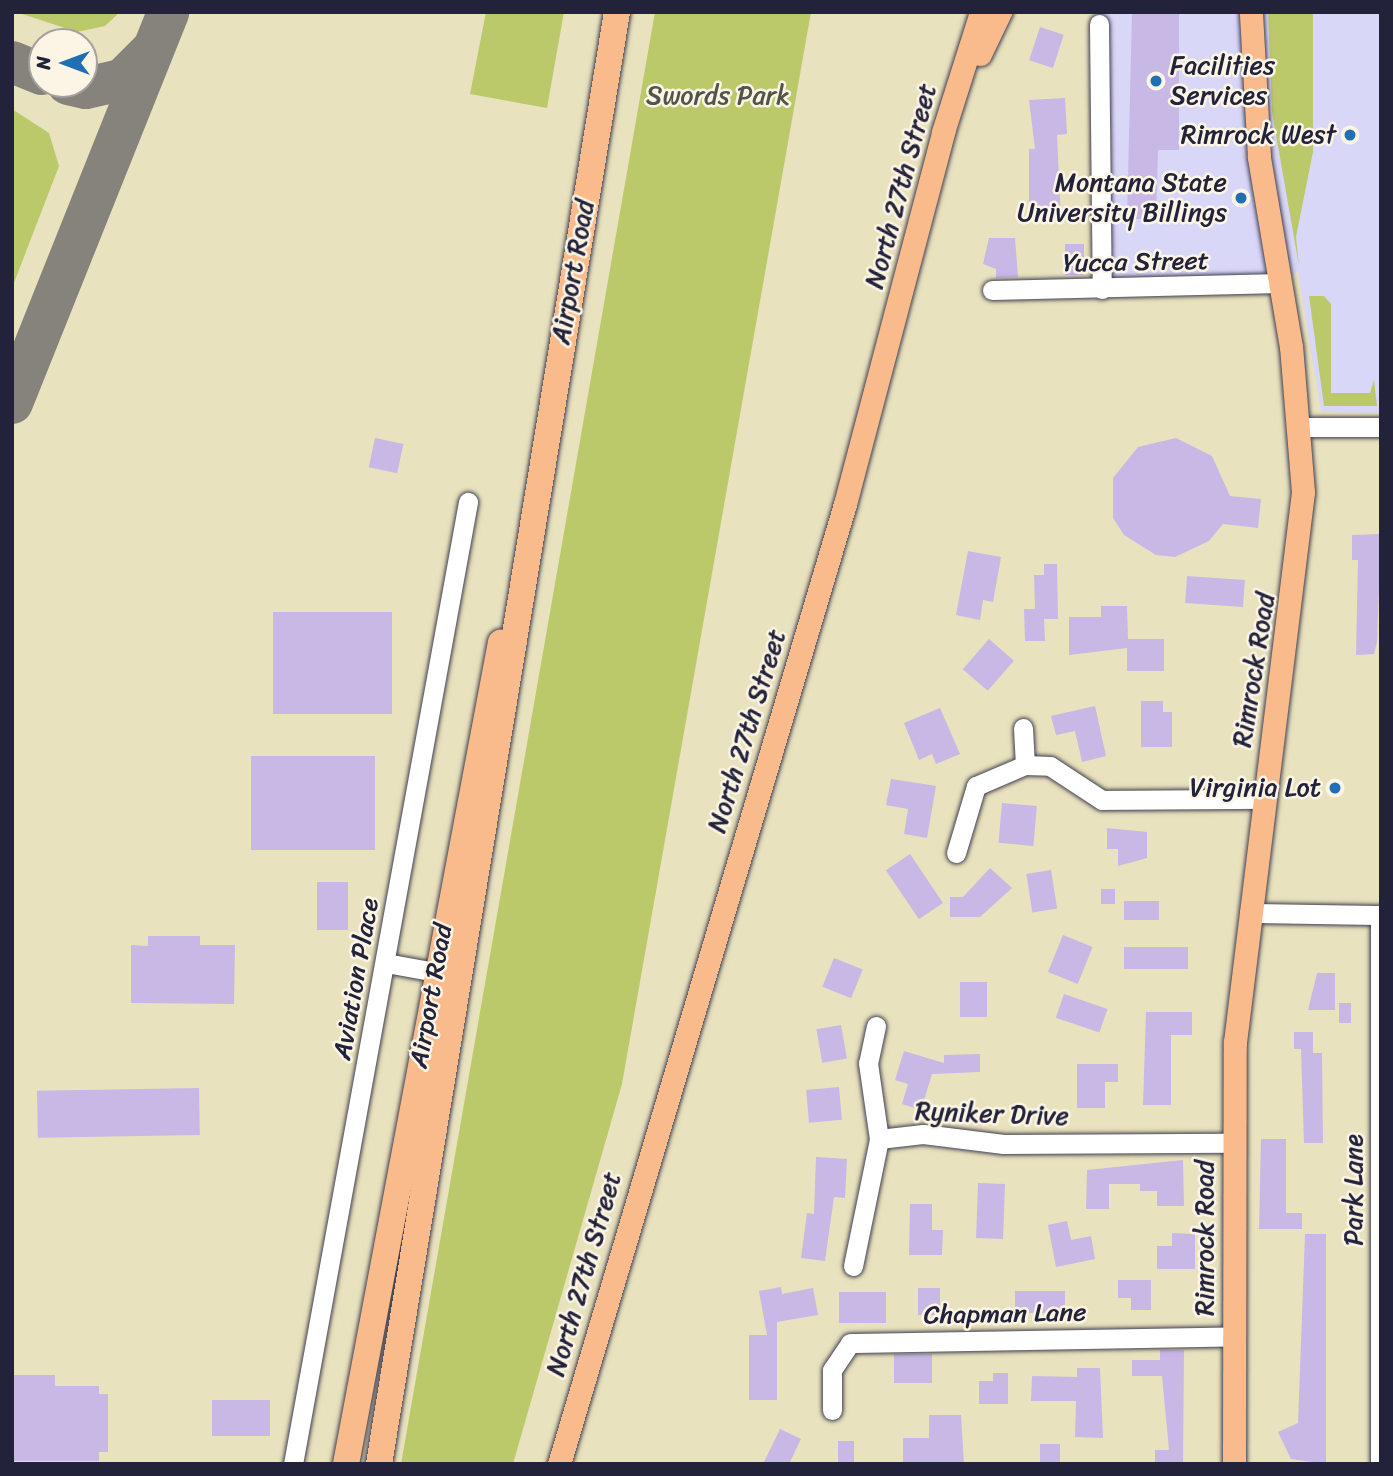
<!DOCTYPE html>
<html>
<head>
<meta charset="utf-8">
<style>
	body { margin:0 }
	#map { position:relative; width:1393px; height:1476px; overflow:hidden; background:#e9e2be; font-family:Sriracha,sans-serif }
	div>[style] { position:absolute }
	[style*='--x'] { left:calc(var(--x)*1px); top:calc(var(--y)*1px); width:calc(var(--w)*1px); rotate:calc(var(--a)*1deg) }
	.built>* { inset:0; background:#d9d7f8 }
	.green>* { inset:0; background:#bbc96b }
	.taxiway>* { height:42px; margin:-21px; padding:0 21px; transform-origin:21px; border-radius:21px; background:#86827c }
	.building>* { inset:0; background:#c8b8e5; transform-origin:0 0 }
	.roads { filter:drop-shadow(0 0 2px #403f4f) drop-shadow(0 0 2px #403f4f) }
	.minor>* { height:19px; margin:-9.5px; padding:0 9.5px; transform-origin:9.5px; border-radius:9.5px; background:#fff }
	.major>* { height:23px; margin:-11.5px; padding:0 11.5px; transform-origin:11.5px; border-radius:11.5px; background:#fabb8c }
	.highway>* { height:26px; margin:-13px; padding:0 13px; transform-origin:13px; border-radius:13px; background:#fabb8c }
	.dots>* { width:19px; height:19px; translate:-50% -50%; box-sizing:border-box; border:4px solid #fcf5e5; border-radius:50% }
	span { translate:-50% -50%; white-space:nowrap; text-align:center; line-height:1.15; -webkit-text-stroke:5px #fcf5e5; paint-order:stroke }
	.poi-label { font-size:26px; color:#22223b }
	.left { translate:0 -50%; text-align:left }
	.right { translate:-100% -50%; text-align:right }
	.park-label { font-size:26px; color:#505449 }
	.street-label { font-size:26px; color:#22223b }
	.frame { position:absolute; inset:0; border:14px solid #22223b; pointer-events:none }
	.north { position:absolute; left:28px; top:28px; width:70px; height:70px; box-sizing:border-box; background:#fcf5e5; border:2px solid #a5a1a1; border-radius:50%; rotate:270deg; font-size:19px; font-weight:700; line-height:28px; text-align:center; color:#22223b }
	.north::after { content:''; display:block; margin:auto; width:24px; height:32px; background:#1f6fb2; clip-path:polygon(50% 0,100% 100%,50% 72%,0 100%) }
</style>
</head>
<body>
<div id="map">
	<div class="built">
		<div style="clip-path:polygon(1101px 12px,1381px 12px,1381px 413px,1321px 412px,1298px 272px,1258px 285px,1102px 289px)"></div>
	</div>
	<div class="green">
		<div style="clip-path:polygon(16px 12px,120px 12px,105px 26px,77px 32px)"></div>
		<div style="clip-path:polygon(486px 12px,564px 12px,547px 108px,470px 94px)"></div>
		<div style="clip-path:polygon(655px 12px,811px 12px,622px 1084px,513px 1464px,401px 1464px)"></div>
		<div style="clip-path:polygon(1268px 12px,1313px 12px,1313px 152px,1296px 237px,1299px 266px,1272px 112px)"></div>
		<div style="clip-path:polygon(12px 109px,49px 133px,59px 166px,12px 288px)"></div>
		<div style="clip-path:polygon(1309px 296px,1324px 296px,1331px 304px,1331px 393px,1370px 393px,1374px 380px,1377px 406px,1324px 406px)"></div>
	</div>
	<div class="taxiway">
		<div style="--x:12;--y:62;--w:32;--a:22"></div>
		<div style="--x:68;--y:84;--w:18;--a:13"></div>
		<div style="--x:86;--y:88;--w:37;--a:-13"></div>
		<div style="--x:122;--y:80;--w:41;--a:-45"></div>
		<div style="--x:12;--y:403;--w:421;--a:-68.2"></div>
	</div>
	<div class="building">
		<div style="clip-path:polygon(1132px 12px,1179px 12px,1179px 150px,1158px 150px,1156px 219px,1127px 219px)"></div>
		<div style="left:1040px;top:27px;width:25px;height:35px;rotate:18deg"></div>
		<div style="clip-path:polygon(1065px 98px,1067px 134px,1057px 135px,1061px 221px,1029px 221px,1029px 149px,1035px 149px,1029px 100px)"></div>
		<div style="clip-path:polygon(989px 238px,1015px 238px,1018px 277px,996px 278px,996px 269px,983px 264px)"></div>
		<div style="left:1084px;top:244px;width:31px;height:19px;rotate:90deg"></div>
		<div style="left:375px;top:438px;width:29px;height:30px;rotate:12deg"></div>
		<div style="clip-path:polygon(1176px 438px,1212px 456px,1230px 496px,1261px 499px,1258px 528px,1223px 524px,1209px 541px,1175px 557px,1156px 555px,1124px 535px,1113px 518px,1113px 478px,1138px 447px)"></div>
		<div style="clip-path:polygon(1381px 534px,1377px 642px,1374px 654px,1356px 655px,1358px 560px,1352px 560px,1352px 535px)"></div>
		<div style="clip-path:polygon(968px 551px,1001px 557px,993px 602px,983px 600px,980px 620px,956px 615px)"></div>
		<div style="clip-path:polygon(1044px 564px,1057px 564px,1058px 619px,1044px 619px,1045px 641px,1025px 641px,1024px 609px,1035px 609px,1034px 575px,1044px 575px)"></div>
		<div style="left:1187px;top:576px;width:58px;height:27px;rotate:4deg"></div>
		<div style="clip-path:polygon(1101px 606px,1127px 606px,1128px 639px,1164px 639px,1164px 671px,1127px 671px,1127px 648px,1069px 655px,1069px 617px,1101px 617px)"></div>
		<div style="left:273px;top:612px;width:119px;height:102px"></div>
		<div style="left:989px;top:639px;width:33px;height:40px;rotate:41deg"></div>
		<div style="clip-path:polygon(1141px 701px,1163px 701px,1163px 712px,1172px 712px,1172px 747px,1141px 747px)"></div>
		<div style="clip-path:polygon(1095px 706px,1106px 756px,1082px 762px,1075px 731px,1056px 735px,1051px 716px)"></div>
		<div style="clip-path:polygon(940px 708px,960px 754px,936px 764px,932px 754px,919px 760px,904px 723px)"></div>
		<div style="left:251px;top:756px;width:124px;height:94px"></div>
		<div style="clip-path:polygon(891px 779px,936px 786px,927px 838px,904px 834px,908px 809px,886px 805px)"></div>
		<div style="left:1002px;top:803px;width:35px;height:40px;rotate:5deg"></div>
		<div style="clip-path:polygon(1107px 828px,1147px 832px,1147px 858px,1118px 866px,1118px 849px,1107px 849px)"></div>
		<div style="left:910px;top:854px;width:59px;height:29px;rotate:56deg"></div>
		<div style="clip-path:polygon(990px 868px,1012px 888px,980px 917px,950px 917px,950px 897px,963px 897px)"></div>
		<div style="left:1051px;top:870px;width:39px;height:25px;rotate:81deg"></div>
		<div style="left:317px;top:882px;width:31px;height:48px"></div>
		<div style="left:1101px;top:889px;width:14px;height:15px"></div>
		<div style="left:1159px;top:901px;width:19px;height:35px;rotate:90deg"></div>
		<div style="left:1063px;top:935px;width:32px;height:40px;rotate:22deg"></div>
		<div style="clip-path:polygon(148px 936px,200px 936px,200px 945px,235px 945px,234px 1004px,131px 1003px,131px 945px,148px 946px)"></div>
		<div style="left:1188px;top:947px;width:22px;height:64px;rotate:90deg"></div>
		<div style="left:834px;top:958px;width:31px;height:31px;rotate:22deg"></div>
		<div style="clip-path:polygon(1317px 973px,1335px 973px,1335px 1010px,1308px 1010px)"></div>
		<div style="left:960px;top:982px;width:27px;height:35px"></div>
		<div style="left:1064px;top:994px;width:46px;height:25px;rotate:19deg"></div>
		<div style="left:1339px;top:1003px;width:12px;height:20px"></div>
		<div style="clip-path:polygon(1146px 1012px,1192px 1012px,1192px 1035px,1171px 1035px,1171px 1105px,1143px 1105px)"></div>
		<div style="left:841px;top:1025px;width:34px;height:25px;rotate:80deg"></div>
		<div style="clip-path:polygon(1294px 1032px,1313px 1032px,1313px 1053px,1322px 1053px,1323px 1143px,1304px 1143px,1301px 1049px,1294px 1049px)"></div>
		<div style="clip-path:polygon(904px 1051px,944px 1063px,944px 1055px,980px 1054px,980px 1072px,932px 1074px,921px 1110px,902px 1104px,908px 1084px,895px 1080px)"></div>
		<div style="clip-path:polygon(1077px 1064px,1118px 1064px,1118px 1082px,1105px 1082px,1105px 1108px,1077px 1108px)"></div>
		<div style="left:839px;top:1087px;width:33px;height:33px;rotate:85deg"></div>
		<div style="left:199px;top:1088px;width:47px;height:162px;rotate:89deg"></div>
		<div style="clip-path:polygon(1261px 1139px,1286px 1139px,1286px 1213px,1302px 1213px,1302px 1229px,1259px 1229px)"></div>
		<div style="clip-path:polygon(816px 1157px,847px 1159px,845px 1198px,834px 1197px,825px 1261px,801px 1258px,807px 1213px,814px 1214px)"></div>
		<div style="clip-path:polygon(1183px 1160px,1184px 1206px,1157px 1206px,1157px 1191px,1140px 1191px,1140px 1184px,1109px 1184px,1109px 1209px,1086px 1209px,1087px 1170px)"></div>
		<div style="left:978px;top:1183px;width:27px;height:55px;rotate:2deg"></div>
		<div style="clip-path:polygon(910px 1204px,932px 1204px,932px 1230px,943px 1230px,942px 1255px,909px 1255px)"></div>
		<div style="clip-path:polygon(1067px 1221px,1071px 1240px,1091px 1236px,1095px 1259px,1056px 1267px,1048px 1225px)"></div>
		<div style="clip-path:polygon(1172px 1233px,1195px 1234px,1195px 1269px,1157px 1269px,1157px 1246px,1172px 1246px)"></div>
		<div style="clip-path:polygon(1305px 1234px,1326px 1234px,1326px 1464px,1291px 1459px,1278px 1432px,1298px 1423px)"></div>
		<div style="clip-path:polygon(1118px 1280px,1151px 1280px,1151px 1310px,1131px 1310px,1131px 1298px,1118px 1298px)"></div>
		<div style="clip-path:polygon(781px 1287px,782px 1294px,813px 1288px,818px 1315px,777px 1322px,777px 1400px,749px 1400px,749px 1335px,767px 1335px,759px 1291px)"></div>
		<div style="left:918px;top:1288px;width:22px;height:27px"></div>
		<div style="left:1015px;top:1291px;width:50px;height:22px"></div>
		<div style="left:839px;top:1292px;width:47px;height:31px"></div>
		<div style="clip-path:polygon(1160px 1350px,1184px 1350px,1183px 1464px,1155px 1464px,1155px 1450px,1169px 1450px,1162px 1376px,1132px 1376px,1132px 1360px,1160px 1360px)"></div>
		<div style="left:894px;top:1354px;width:38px;height:29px"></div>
		<div style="clip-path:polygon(1077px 1368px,1100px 1368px,1103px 1438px,1075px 1437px,1076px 1401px,1031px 1401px,1032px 1376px,1077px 1377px)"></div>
		<div style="clip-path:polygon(993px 1373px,1008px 1373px,1008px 1404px,979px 1404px,979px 1381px,993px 1381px)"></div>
		<div style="clip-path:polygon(12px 1375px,55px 1375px,55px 1386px,99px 1386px,99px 1394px,108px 1394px,108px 1452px,99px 1452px,99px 1461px,12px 1461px)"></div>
		<div style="left:212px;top:1400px;width:58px;height:36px"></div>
		<div style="clip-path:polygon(929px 1415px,961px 1415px,964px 1464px,903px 1464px,903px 1438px,929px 1438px)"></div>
		<div style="clip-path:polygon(780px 1429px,801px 1439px,789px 1464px,763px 1464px)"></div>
		<div style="left:838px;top:1441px;width:16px;height:23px"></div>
		<div style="left:1040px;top:1444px;width:20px;height:20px"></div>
	</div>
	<div class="roads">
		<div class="minor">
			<div style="--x:1099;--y:24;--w:265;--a:89.4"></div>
			<div style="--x:992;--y:290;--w:289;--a:-1.4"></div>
			<div style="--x:1300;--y:427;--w:81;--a:0"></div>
			<div style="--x:1023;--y:728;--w:37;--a:87"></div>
			<div style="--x:956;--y:853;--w:70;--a:-73.4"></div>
			<div style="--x:976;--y:786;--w:53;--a:-23.2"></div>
			<div style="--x:1025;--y:765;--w:25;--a:2"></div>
			<div style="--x:1050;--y:766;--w:62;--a:33.2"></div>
			<div style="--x:1102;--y:800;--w:160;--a:-0.4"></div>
			<div style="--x:1249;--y:913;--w:132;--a:0.9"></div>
			<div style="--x:1380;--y:915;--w:549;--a:90"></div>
			<div style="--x:386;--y:963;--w:67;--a:10.3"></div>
			<div style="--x:876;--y:1026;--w:38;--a:102"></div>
			<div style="--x:868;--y:1063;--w:77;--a:81.8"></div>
			<div style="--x:853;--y:1266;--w:130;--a:-78.4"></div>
			<div style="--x:879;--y:1139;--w:44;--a:-6.5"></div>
			<div style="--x:923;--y:1134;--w:81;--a:7.1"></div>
			<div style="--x:1003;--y:1144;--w:229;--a:-0.3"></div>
			<div style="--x:832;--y:1410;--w:40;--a:-90"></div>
			<div style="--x:832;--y:1370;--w:32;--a:-56"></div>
			<div style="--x:850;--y:1343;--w:383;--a:-1"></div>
			<div style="--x:293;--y:1464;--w:978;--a:-79.69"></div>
		</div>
		<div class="major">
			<div style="--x:980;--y:54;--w:47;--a:-64.5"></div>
			<div style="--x:559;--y:1464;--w:1002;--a:-73.41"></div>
			<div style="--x:845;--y:504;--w:385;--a:-75.2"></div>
			<div style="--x:943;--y:132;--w:126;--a:-72.4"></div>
			<div style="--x:1234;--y:1464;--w:422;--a:-89.9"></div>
			<div style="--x:1235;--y:1042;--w:554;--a:-82.95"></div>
			<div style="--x:1303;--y:492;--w:145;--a:-94.7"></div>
			<div style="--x:1291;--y:347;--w:193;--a:-99.6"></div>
			<div style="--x:1259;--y:157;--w:145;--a:-93.2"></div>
		</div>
		<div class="highway">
			<div style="--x:346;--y:1464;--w:836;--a:-79.32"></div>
			<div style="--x:379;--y:1464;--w:1471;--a:-80.69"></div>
		</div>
	</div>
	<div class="dots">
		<div style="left:1156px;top:81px;background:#1f6fb2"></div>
		<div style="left:1350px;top:135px;background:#1f6fb2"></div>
		<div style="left:1241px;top:198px;background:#1f6fb2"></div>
		<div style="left:1335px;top:788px;background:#1f6fb2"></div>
	</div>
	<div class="poi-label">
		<span class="left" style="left:1170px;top:81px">Facilities<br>Services</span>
		<span class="right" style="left:1336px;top:135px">Rimrock West</span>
		<span class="right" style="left:1227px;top:198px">Montana State<br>University Billings</span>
		<span class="right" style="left:1321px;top:788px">Virginia Lot</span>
	</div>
	<div class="park-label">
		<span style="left:718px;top:96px">Swords Park</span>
	</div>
	<div class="street-label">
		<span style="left:901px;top:186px;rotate:-75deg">North 27th Street</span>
		<span style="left:1136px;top:262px;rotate:-1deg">Yucca Street</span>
		<span style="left:573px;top:272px;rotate:-80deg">Airport Road</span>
		<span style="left:1254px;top:670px;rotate:-81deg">Rimrock Road</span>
		<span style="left:747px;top:731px;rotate:-73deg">North 27th Street</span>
		<span style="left:356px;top:979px;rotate:-80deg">Aviation Place</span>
		<span style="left:431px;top:996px;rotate:-80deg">Airport Road</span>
		<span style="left:992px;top:1114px;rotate:2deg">Ryniker Drive</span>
		<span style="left:1354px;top:1190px;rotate:-90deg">Park Lane</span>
		<span style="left:1205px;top:1238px;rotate:-90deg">Rimrock Road</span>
		<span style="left:584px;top:1274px;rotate:-74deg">North 27th Street</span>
		<span style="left:1005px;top:1314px;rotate:-1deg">Chapman Lane</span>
	</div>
	<div class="frame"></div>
	<div class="north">N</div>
</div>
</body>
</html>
